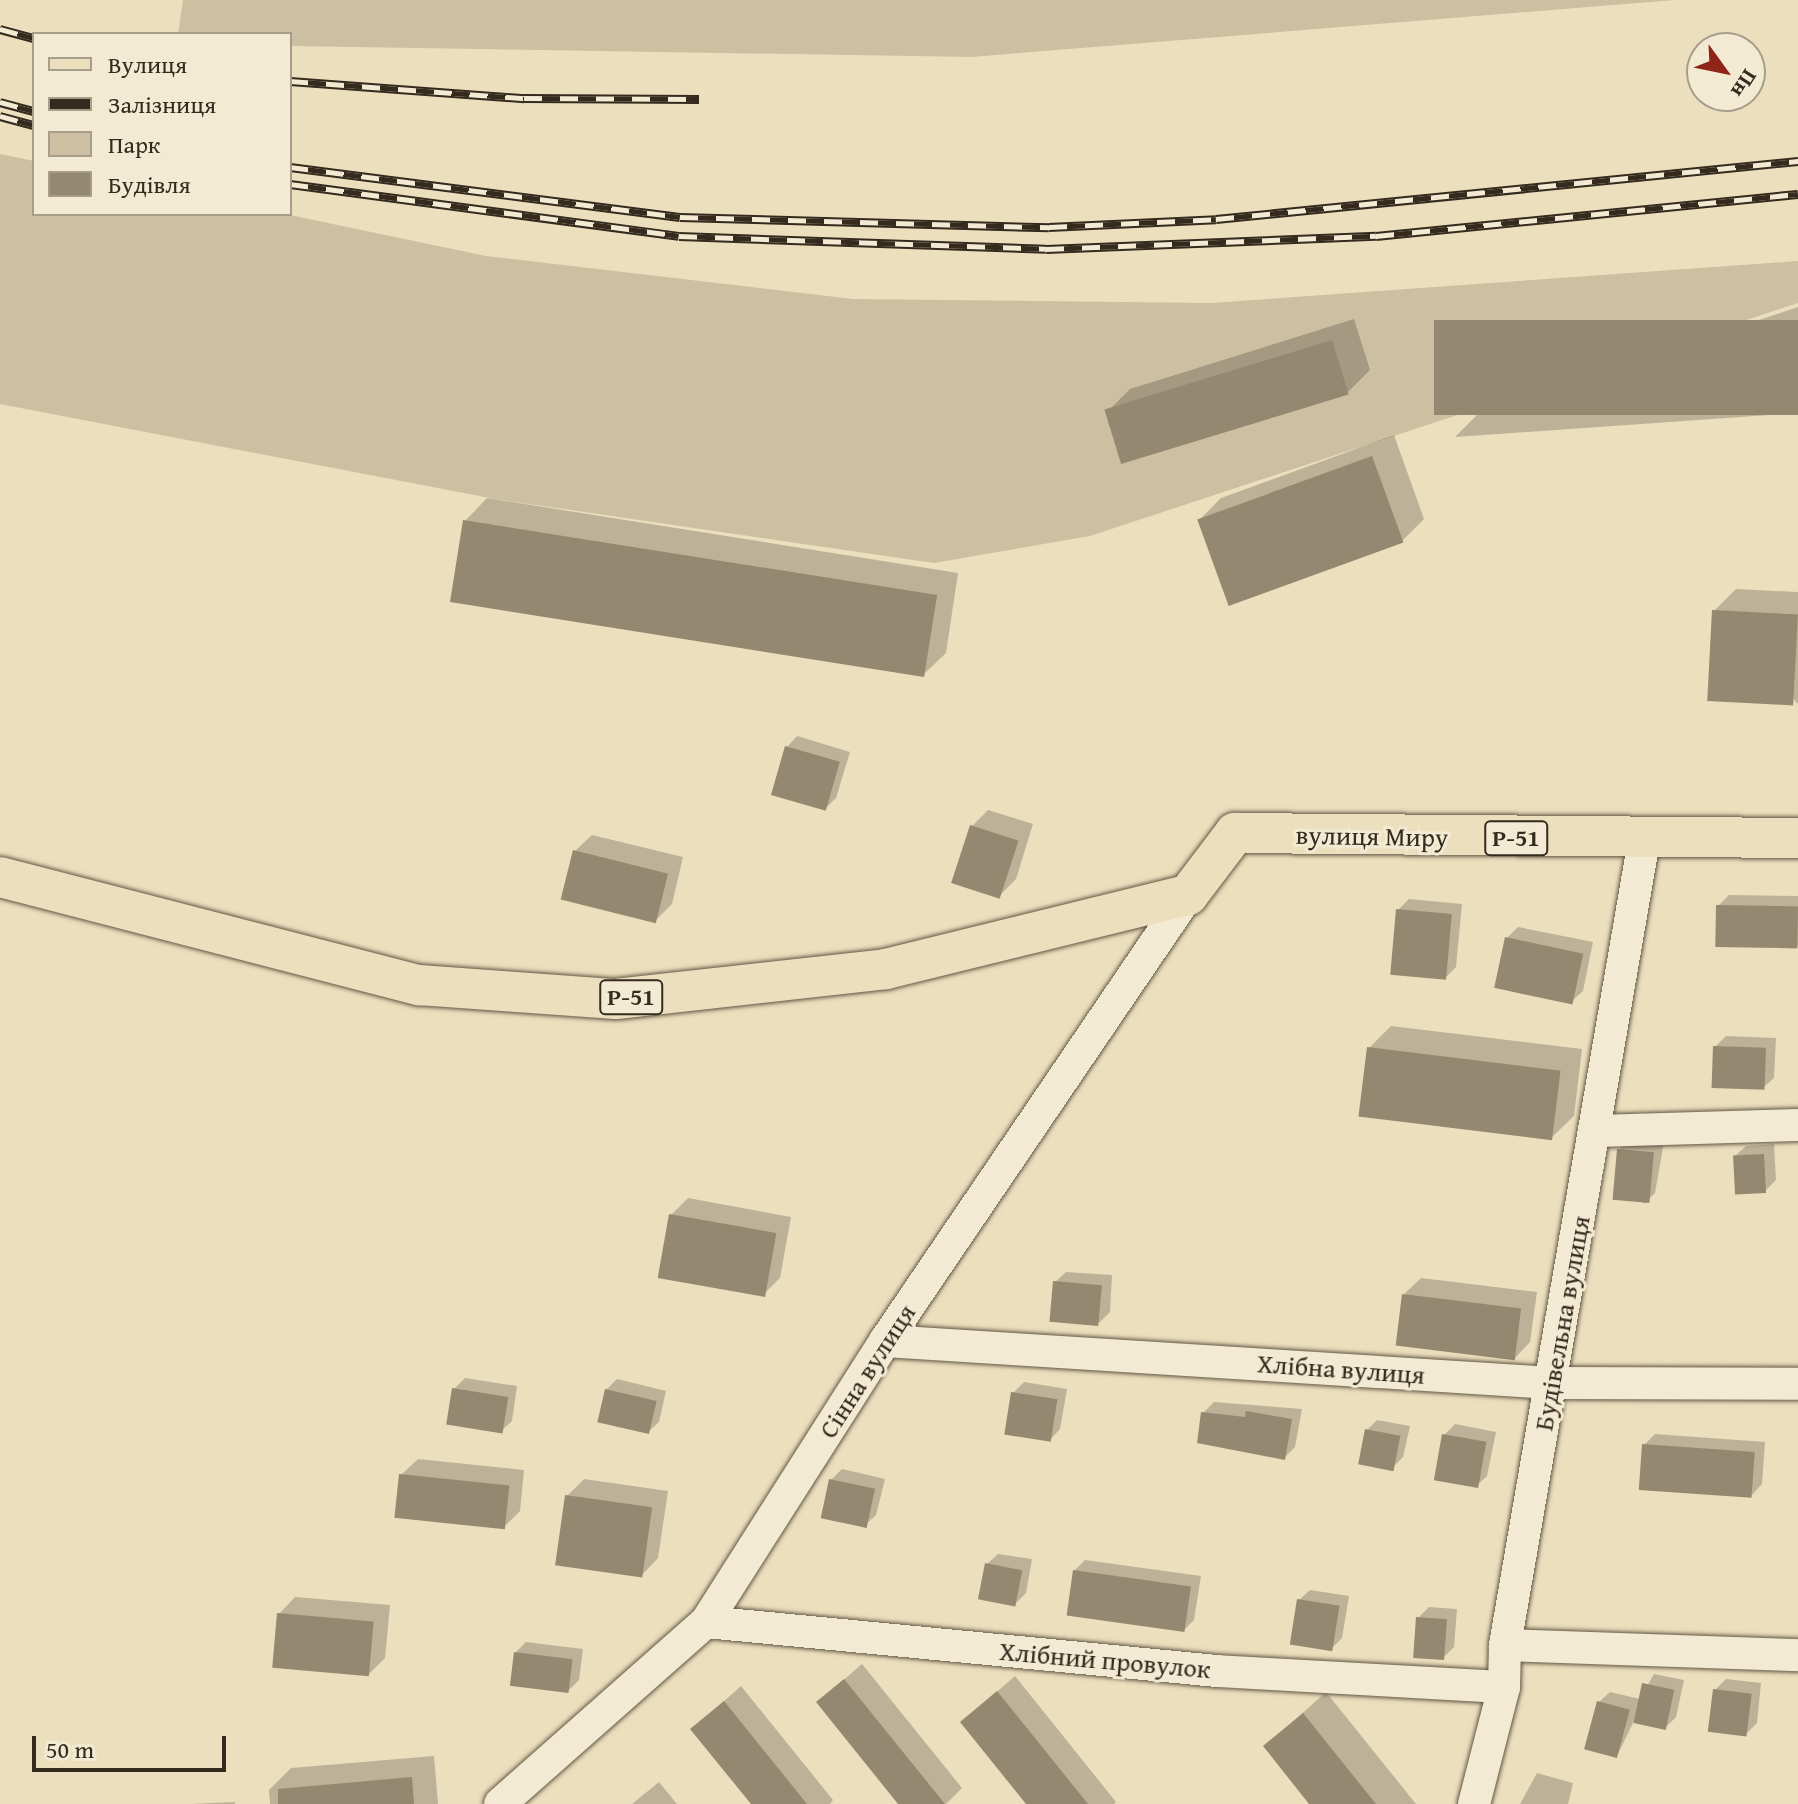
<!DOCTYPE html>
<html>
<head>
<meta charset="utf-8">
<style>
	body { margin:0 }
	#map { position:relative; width:1798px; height:1804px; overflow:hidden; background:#ecdfbd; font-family:"Gentium Book Plus",serif }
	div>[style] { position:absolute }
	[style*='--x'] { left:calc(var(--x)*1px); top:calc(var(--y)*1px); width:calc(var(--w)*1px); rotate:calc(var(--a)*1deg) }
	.green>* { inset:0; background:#cdc0a2 }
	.shadow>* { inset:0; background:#0003 }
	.building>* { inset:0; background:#948871; transform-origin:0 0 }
	.roads { filter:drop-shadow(0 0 2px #625746) drop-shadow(0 0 2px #625746) }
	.minor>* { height:32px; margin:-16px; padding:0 16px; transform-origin:16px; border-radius:16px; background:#f3ead4 }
	.major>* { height:40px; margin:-20px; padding:0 20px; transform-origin:20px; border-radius:20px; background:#ecdfbd }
	.rail>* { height:9px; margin-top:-4.5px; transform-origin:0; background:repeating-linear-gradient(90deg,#f3ead4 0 18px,#342a1e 0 36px); box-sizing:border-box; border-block:2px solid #342a1e }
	span { translate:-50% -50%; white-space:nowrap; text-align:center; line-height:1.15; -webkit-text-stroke:6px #f3ead4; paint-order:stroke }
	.shield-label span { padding:2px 6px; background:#f3ead4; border:2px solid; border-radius:6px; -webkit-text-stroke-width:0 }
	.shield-label { font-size:24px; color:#342a1e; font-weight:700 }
	.street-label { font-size:26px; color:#342a1e }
	.legend { position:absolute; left:32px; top:32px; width:260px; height:184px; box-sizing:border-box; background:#f3ead4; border:2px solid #a79d8b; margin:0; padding:10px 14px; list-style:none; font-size:24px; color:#342a1e }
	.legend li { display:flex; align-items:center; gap:16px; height:40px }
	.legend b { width:40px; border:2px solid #a79d8b }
	.north { position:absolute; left:1686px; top:32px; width:80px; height:80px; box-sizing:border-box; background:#f3ead4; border:2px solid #a79d8b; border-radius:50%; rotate:123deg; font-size:22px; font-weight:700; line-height:32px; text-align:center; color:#342a1e }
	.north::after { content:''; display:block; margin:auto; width:28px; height:36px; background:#8f2418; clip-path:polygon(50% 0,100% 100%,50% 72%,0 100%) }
	.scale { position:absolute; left:32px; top:1736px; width:194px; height:36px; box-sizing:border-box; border:4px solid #342a1e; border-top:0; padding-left:10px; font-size:24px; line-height:28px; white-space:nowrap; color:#342a1e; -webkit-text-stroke:6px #f3ead4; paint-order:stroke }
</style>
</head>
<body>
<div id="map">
	<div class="green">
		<div style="clip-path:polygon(183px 0,1675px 0,971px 57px,290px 46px,290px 34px,178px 34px)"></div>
		<div style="clip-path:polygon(0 154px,34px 161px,34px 214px,285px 214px,486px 256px,853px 299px,1211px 303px,1798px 261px,1798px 303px,1090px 536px,934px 563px,495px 499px,0 404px)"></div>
	</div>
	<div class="shadow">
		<div style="clip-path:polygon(1798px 307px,1798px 413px,1455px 437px,1478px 414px)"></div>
		<div style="clip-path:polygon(1354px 319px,1370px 370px,1348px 392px,1108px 411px,1130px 389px)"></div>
		<div style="clip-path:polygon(1394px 435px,1424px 519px,1402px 541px,1199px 520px,1221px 498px)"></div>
		<div style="clip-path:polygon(487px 498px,958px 573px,946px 653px,923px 675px,465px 521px)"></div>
		<div style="clip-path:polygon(1736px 589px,1798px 592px,1798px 704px,1714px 611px)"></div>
		<div style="clip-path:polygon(797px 736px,850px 752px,836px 798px,825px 809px,787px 747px)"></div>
		<div style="clip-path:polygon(988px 810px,1033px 824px,1016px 879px,999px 896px,971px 827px)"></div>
		<div style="clip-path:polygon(592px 835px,683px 857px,672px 904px,655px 921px,575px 851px)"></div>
		<div style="clip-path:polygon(1729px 895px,1798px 896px,1798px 946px,1718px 906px)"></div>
		<div style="clip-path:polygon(1409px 899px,1462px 904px,1456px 967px,1445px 978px,1398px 910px)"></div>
		<div style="clip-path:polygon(1518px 927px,1593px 942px,1583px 991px,1572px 1001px,1507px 938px)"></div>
		<div style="clip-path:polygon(1391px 1026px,1582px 1049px,1574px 1116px,1551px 1138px,1369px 1048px)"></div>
		<div style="clip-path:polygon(1726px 1036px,1776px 1038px,1774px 1078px,1763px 1088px,1715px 1047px)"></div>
		<div style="clip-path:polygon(1630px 1139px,1664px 1142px,1655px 1193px,1644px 1204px,1619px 1150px)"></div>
		<div style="clip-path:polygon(1774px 1144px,1776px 1180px,1765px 1191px,1735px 1156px,1746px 1146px)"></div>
		<div style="clip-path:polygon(688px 1198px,791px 1217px,780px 1278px,763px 1295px,671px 1215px)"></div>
		<div style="clip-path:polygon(1066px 1272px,1112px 1275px,1110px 1312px,1099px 1323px,1055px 1282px)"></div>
		<div style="clip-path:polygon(1421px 1278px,1537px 1292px,1530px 1342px,1514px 1359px,1404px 1294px)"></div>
		<div style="clip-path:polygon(465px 1378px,517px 1386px,512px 1421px,501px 1431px,454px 1389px)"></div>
		<div style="clip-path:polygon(617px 1379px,666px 1391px,659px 1422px,648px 1432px,606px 1390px)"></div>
		<div style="clip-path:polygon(1024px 1382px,1067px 1389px,1060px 1429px,1050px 1440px,1013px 1393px)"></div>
		<div style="clip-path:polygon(1214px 1402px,1302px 1409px,1295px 1447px,1284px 1458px,1203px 1413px)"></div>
		<div style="clip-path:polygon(1377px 1420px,1410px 1426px,1403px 1457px,1392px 1468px,1367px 1430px)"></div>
		<div style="clip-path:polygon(1455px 1424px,1496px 1432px,1487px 1476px,1476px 1486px,1444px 1435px)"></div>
		<div style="clip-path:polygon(1655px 1434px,1765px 1442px,1762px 1484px,1752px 1495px,1644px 1445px)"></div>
		<div style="clip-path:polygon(418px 1459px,524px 1470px,520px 1511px,504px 1527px,401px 1475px)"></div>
		<div style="clip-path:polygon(842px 1469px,885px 1479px,876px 1515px,865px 1525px,831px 1480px)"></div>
		<div style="clip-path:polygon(584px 1479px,668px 1491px,658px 1558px,642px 1575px,567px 1496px)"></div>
		<div style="clip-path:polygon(998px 1554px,1032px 1559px,1026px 1593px,1015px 1604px,987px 1564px)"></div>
		<div style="clip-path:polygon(1085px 1560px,1201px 1576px,1194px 1620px,1183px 1631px,1074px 1571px)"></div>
		<div style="clip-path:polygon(1310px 1590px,1349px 1596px,1342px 1638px,1331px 1649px,1299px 1600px)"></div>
		<div style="clip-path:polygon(295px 1597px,390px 1605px,385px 1658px,368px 1675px,279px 1614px)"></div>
		<div style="clip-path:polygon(1429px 1607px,1457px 1609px,1454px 1647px,1443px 1658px,1418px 1618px)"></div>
		<div style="clip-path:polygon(526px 1642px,583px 1649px,579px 1680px,568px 1691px,516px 1652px)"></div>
		<div style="clip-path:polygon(862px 1664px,962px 1788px,946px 1804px,900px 1804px,818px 1702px)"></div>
		<div style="clip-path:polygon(1654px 1674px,1684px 1680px,1676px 1717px,1665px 1728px,1634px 1721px,1617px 1756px,1599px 1702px,1610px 1692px,1640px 1699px)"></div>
		<div style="clip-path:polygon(1015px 1676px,1116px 1802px,1114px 1804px,1029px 1804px,962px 1722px)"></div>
		<div style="clip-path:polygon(1726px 1679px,1761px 1683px,1757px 1723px,1746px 1734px,1715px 1690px)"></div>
		<div style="clip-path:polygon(741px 1686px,833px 1800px,830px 1804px,753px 1804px,693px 1729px)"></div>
		<div style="clip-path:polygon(1326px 1692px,1416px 1804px,1311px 1804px,1265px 1747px)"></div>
		<div style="clip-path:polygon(434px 1756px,438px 1804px,270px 1804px,269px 1790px,291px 1768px)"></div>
		<div style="clip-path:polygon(1537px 1773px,1573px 1783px,1568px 1804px,1520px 1804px)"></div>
		<div style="clip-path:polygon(659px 1782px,677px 1804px,632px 1804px)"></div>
		<div style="clip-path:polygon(235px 1802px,235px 1804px,191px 1804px)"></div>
	</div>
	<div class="building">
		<div style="left:1798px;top:320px;width:95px;height:364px;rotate:90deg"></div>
		<div style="left:1332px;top:340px;width:57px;height:238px;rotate:73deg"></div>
		<div style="left:1372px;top:456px;width:92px;height:186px;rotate:70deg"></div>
		<div style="left:463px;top:520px;width:480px;height:83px;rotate:9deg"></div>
		<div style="left:1712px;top:610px;width:86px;height:91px;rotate:3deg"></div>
		<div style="left:785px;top:746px;width:57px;height:51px;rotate:16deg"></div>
		<div style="left:970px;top:825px;width:51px;height:61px;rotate:18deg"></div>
		<div style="left:573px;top:850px;width:98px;height:51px;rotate:14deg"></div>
		<div style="left:1716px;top:905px;width:82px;height:42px;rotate:1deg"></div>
		<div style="left:1396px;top:909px;width:56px;height:66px;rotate:5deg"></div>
		<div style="left:1505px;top:937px;width:80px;height:52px;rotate:12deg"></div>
		<div style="left:1713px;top:1046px;width:53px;height:42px;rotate:2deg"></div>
		<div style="left:1367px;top:1047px;width:195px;height:70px;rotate:7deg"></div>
		<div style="left:1617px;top:1149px;width:37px;height:51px;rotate:5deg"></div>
		<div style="left:1764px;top:1154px;width:39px;height:31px;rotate:87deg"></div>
		<div style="left:669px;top:1214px;width:109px;height:65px;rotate:10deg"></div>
		<div style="left:1053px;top:1281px;width:49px;height:41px;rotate:5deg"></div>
		<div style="left:1402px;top:1294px;width:120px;height:52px;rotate:7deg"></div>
		<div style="left:452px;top:1388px;width:57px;height:37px;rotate:9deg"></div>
		<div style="left:605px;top:1389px;width:53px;height:34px;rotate:13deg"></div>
		<div style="left:1011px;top:1392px;width:47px;height:43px;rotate:9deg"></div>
		<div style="clip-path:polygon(1246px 1411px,1292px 1419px,1285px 1460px,1197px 1443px,1201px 1412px,1245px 1417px)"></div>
		<div style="left:1365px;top:1429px;width:36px;height:36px;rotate:11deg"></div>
		<div style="left:1442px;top:1434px;width:45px;height:47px;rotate:10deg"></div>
		<div style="left:1642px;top:1444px;width:113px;height:46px;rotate:4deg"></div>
		<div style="left:399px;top:1474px;width:111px;height:44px;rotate:6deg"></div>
		<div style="left:829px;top:1479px;width:47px;height:40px;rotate:12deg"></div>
		<div style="left:565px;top:1495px;width:88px;height:71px;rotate:8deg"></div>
		<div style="left:985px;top:1563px;width:38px;height:37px;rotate:11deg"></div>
		<div style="left:1073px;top:1570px;width:119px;height:46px;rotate:8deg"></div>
		<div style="left:1297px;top:1599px;width:43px;height:46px;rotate:9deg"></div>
		<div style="left:277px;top:1613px;width:97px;height:55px;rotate:5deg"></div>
		<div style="left:1416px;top:1617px;width:31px;height:41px;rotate:4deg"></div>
		<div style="left:514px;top:1652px;width:59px;height:34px;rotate:7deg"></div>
		<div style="clip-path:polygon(844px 1679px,945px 1804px,898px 1804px,816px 1702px)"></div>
		<div style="left:1642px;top:1683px;width:33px;height:41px;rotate:12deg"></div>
		<div style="left:1713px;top:1689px;width:39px;height:43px;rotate:7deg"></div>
		<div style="clip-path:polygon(997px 1691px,1088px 1804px,1026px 1804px,960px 1722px)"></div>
		<div style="clip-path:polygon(724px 1701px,807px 1804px,751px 1804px,690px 1729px)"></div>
		<div style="left:1597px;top:1701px;width:34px;height:50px;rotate:15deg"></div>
		<div style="clip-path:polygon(1303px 1713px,1376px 1804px,1309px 1804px,1263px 1746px)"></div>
		<div style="clip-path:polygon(412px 1777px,414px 1804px,278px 1804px,278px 1789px)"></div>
	</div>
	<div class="roads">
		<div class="minor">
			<div style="--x:1596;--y:1131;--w:202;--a:-1.7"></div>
			<div style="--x:885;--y:1341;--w:668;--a:3.6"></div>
			<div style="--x:1552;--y:1383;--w:246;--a:0.2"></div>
			<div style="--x:706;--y:1622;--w:513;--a:5.48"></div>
			<div style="--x:1217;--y:1671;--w:287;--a:3.2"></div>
			<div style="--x:1505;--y:1645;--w:293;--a:2"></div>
			<div style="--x:500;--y:1804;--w:275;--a:-41.5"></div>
			<div style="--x:706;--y:1622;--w:333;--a:-57.5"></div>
			<div style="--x:885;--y:1341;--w:539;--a:-55.81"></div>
			<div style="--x:1474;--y:1804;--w:121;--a:-75.6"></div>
			<div style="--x:1504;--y:1687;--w:42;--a:-88.6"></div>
			<div style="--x:1505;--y:1645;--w:817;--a:-80.2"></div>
		</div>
		<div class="major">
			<div style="--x:0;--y:877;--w:433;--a:14.5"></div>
			<div style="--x:419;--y:985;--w:197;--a:4.1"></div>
			<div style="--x:616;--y:999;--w:272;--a:-6.3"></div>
			<div style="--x:886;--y:969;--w:311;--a:-13.8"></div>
			<div style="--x:1188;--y:895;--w:78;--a:-52.8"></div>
			<div style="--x:1235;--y:833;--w:563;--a:0.51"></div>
		</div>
	</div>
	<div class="rail">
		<div style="--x:0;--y:29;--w:35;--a:15"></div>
		<div style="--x:290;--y:81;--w:235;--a:4.2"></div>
		<div style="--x:524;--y:98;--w:175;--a:0.3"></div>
		<div style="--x:0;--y:102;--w:35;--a:15"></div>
		<div style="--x:0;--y:116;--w:35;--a:15"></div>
		<div style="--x:290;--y:167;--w:393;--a:7.3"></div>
		<div style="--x:680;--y:217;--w:369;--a:1.6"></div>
		<div style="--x:1049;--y:227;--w:167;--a:-2.7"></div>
		<div style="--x:1216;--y:219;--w:585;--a:-5.69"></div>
		<div style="--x:290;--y:184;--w:392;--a:7.6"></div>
		<div style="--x:679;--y:236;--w:367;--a:2"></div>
		<div style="--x:1046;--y:249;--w:330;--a:-2.3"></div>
		<div style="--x:1376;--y:236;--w:424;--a:-5.7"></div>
	</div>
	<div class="shield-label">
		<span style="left:1516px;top:838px">Р-51</span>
		<span style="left:631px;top:997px">Р-51</span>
	</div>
	<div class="street-label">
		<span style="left:1372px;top:836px;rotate:1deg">вулиця Миру</span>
		<span style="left:1562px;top:1323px;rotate:-80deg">Будівельна вулиця</span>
		<span style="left:1341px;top:1369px;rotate:4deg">Хлібна вулиця</span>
		<span style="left:867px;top:1371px;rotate:-57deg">Сінна вулиця</span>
		<span style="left:1105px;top:1660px;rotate:5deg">Хлібний провулок</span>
	</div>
	<ul class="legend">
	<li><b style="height:10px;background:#ecdfbd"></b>Вулиця</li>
	<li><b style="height:10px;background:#342a1e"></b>Залізниця</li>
	<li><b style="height:22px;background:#cdc0a2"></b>Парк</li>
	<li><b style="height:22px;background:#948871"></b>Будівля</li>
	</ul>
	<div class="north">Пн</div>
	<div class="scale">50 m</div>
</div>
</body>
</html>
